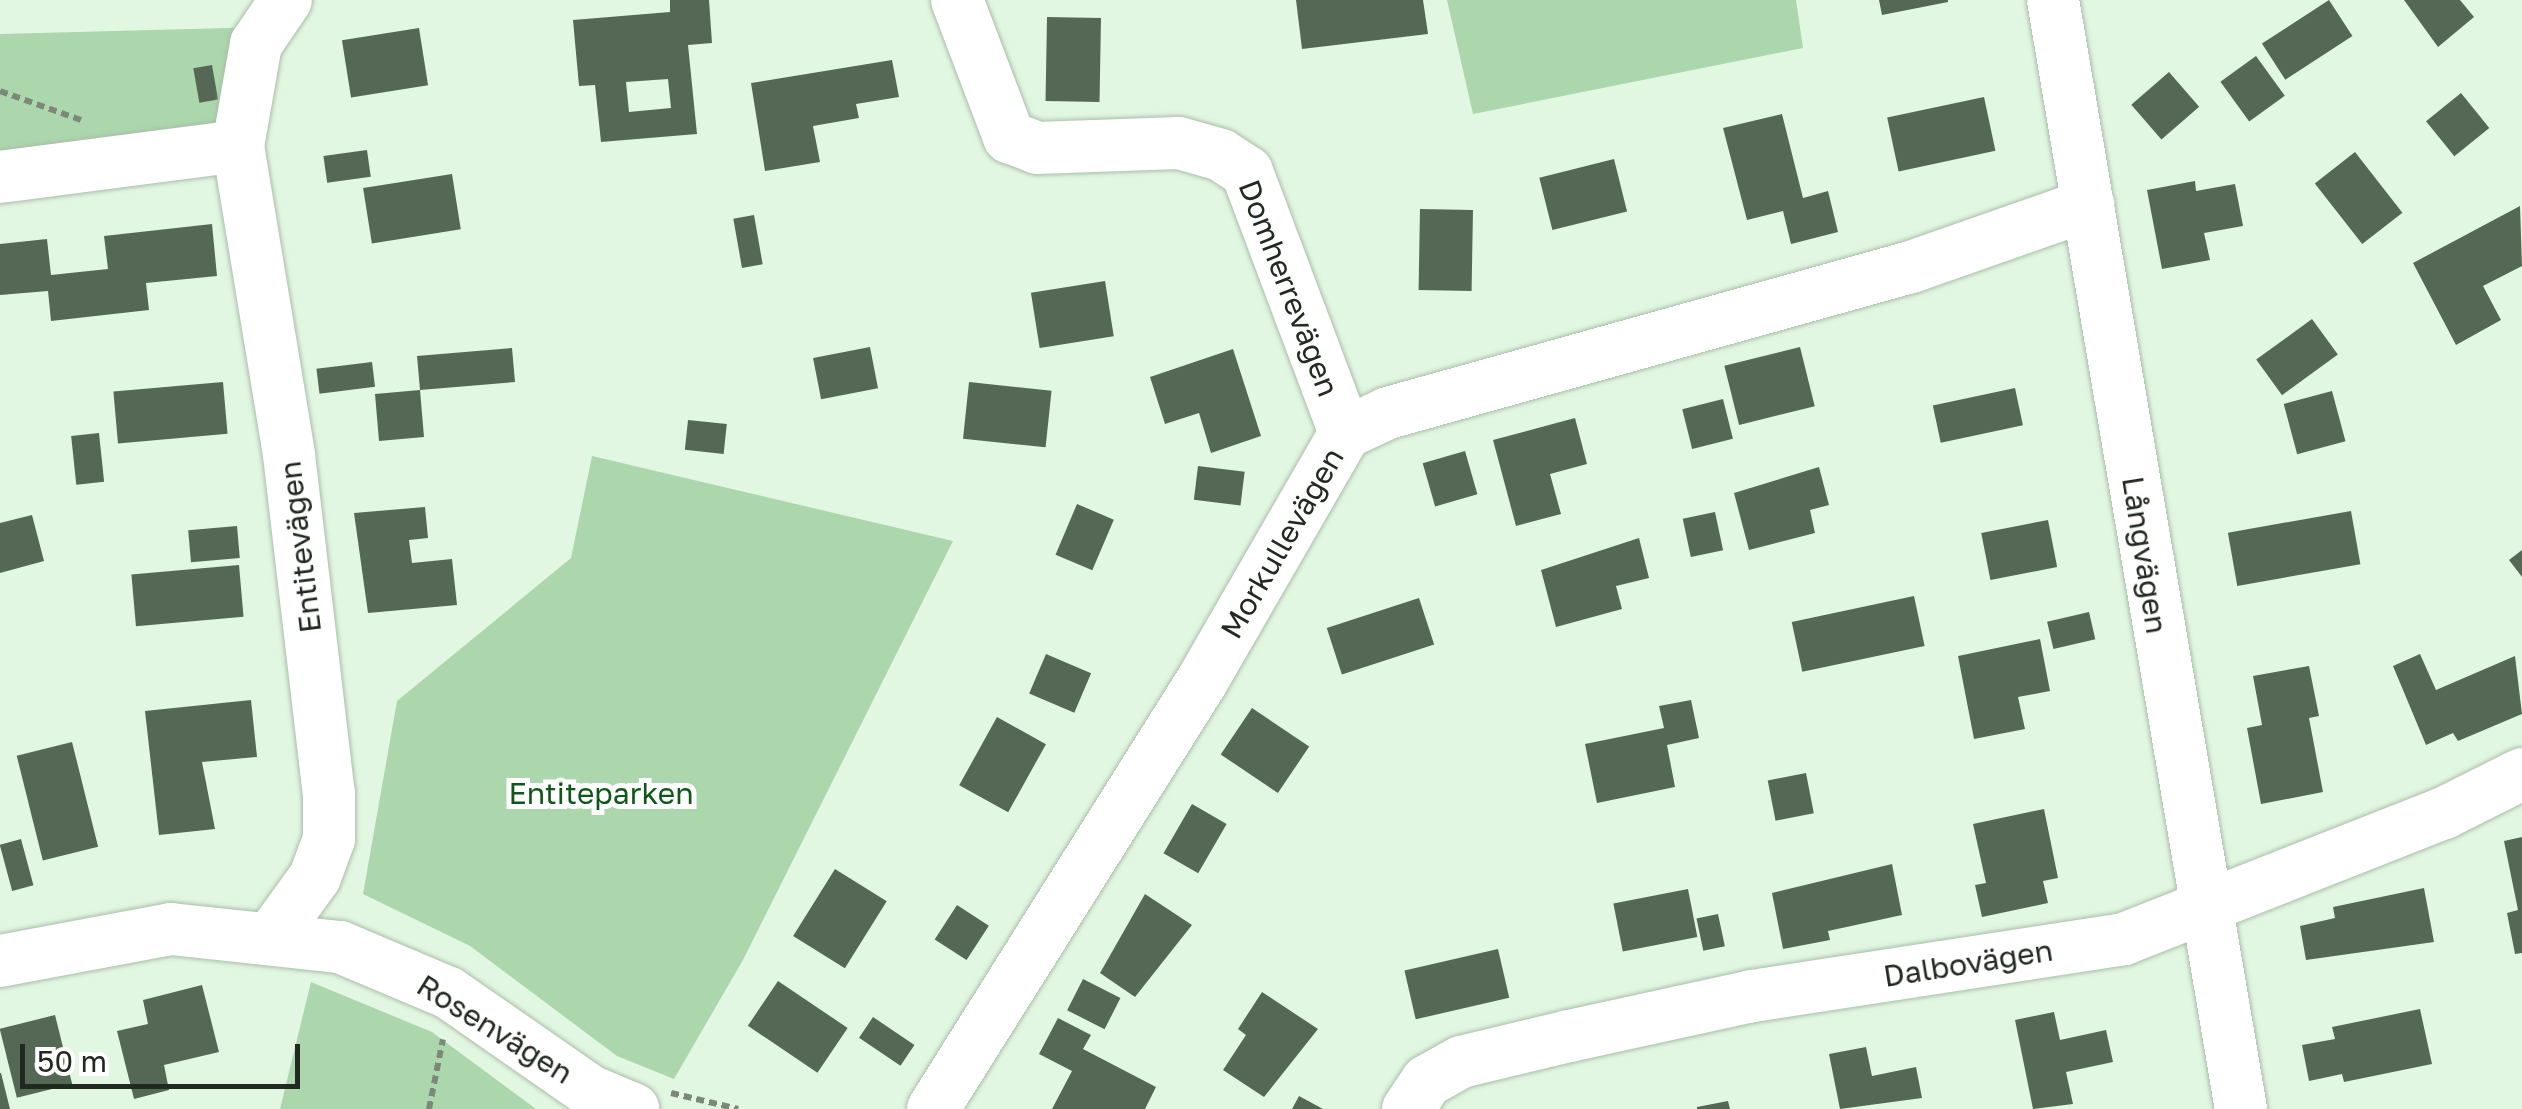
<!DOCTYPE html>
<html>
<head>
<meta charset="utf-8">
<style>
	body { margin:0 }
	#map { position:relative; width:2522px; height:1109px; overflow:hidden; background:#e2f7e1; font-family:"Golos Text",sans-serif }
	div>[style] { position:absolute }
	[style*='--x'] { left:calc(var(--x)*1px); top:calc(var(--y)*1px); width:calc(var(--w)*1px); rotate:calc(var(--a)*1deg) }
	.green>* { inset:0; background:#acd7ac }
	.building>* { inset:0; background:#556855; transform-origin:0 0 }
	.path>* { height:6px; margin-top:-3px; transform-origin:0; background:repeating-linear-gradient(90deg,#7b897a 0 8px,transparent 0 13px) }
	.roads { filter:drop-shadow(0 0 2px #a9bda9) drop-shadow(0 0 2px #a9bda9) }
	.minor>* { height:52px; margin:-26px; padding:0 26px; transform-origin:26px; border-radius:26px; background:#fff }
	span { translate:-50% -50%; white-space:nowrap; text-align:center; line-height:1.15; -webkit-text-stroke:10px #fff; paint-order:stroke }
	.street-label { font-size:30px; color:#212921 }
	.park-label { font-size:30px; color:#0f5718 }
	.scale { position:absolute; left:20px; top:1044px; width:280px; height:45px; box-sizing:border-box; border:5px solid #212921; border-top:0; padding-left:12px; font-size:30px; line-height:35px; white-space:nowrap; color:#212921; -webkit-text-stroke:8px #fff; paint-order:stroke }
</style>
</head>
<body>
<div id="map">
	<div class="green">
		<div style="clip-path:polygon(1447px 0,1796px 0,1803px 48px,1473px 114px)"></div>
		<div style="clip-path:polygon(266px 27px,238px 146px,0 177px,0 34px)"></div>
		<div style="clip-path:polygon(592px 456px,953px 541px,743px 960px,674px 1079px,617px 1056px,470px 946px,363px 894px,397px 701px,571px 558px)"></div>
		<div style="clip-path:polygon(311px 982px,432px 1032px,536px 1109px,280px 1109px)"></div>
	</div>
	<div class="building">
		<div style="clip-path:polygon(evenodd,670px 0,709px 0,712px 43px,688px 45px,697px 134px,601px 142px,595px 85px,579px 86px,573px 20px,670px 12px,670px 0,668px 79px,671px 108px,629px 112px,626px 82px,668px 79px)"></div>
		<div style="clip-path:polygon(1296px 0,1423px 0,1428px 34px,1302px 49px)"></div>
		<div style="clip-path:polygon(1879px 0,1948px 0,1948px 2px,1882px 15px)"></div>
		<div style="left:2329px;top:0;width:43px;height:80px;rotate:57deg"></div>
		<div style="clip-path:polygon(2404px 0,2460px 0,2474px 17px,2438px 47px)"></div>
		<div style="left:1047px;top:17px;width:54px;height:84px;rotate:1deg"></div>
		<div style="left:419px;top:28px;width:58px;height:78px;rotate:81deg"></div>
		<div style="left:2256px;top:56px;width:49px;height:44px;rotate:54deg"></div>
		<div style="clip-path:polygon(892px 60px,899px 97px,856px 104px,859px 118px,813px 126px,820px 162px,765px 171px,751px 83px)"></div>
		<div style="left:212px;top:65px;width:35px;height:19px;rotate:80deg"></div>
		<div style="left:2169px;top:72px;width:46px;height:50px;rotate:49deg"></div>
		<div style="left:2461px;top:93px;width:45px;height:45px;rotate:51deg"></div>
		<div style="left:1984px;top:97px;width:55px;height:99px;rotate:78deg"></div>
		<div style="clip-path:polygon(1782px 114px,1803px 198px,1828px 191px,1838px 232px,1791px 244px,1783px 211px,1747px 220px,1723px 128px)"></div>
		<div style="left:367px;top:150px;width:27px;height:44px;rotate:82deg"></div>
		<div style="left:2355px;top:152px;width:77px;height:51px;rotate:52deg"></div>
		<div style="left:1614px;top:159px;width:54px;height:77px;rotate:76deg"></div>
		<div style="left:452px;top:174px;width:56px;height:90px;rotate:81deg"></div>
		<div style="clip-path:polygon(2195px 181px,2196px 191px,2235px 184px,2243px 226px,2204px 233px,2210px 260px,2162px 269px,2147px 190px)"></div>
		<div style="clip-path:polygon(2520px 206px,2522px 266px,2483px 286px,2501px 320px,2456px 345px,2413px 263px)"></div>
		<div style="left:1420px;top:209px;width:53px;height:81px;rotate:1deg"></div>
		<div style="left:754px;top:215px;width:50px;height:21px;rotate:80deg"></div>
		<div style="clip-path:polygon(212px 224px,217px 276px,146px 283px,149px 310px,51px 321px,48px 291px,0 295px,0 244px,47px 239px,51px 275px,108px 269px,104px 236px)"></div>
		<div style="left:1105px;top:281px;width:56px;height:75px;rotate:81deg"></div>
		<div style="left:2312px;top:319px;width:44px;height:69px;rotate:54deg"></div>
		<div style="left:870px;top:347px;width:42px;height:58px;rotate:79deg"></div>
		<div style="left:1800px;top:347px;width:61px;height:78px;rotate:76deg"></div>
		<div style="clip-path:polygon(512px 348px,515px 382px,420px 390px,424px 437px,379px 441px,375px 394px,420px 390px,417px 356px)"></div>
		<div style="clip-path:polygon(1233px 349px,1261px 436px,1211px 453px,1199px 413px,1165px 424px,1150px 377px)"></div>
		<div style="left:372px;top:362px;width:25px;height:56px;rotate:83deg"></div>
		<div style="left:223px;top:382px;width:52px;height:110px;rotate:85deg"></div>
		<div style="left:969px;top:382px;width:83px;height:57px;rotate:6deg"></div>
		<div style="left:2015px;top:388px;width:38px;height:84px;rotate:78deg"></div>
		<div style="left:2332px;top:391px;width:52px;height:50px;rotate:75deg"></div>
		<div style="left:1723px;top:399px;width:41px;height:42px;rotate:76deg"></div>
		<div style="clip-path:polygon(1575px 418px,1587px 464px,1550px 474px,1561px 514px,1516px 526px,1493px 440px)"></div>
		<div style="left:688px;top:420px;width:39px;height:30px;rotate:6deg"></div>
		<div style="left:99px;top:433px;width:49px;height:28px;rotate:84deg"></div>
		<div style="left:1465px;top:451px;width:45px;height:44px;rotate:74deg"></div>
		<div style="left:1198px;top:466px;width:47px;height:34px;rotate:7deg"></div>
		<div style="clip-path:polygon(1819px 467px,1829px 505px,1810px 510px,1815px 533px,1749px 550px,1734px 493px)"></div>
		<div style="left:1077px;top:504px;width:40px;height:55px;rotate:23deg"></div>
		<div style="clip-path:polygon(425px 507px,428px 538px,409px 540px,412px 563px,452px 559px,457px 605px,368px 613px,354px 513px)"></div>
		<div style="left:2351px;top:511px;width:54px;height:125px;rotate:80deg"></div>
		<div style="left:1715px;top:512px;width:39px;height:33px;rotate:78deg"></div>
		<div style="clip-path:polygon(32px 515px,44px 561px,0 573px,0 523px)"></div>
		<div style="left:2048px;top:520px;width:48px;height:68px;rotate:79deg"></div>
		<div style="left:237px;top:526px;width:32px;height:49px;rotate:85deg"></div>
		<div style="clip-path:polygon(1639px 538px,1649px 578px,1616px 586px,1622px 609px,1556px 627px,1541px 570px)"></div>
		<div style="clip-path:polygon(2522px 550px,2522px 577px,2509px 560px)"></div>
		<div style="left:239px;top:565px;width:52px;height:108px;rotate:85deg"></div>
		<div style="left:1914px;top:596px;width:51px;height:125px;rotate:78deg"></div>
		<div style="left:1419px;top:598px;width:49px;height:97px;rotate:72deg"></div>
		<div style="left:2089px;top:612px;width:28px;height:43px;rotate:77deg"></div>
		<div style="clip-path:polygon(2040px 639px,2050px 691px,2018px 697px,2025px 729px,1974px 739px,1958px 656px)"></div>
		<div style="left:1046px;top:654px;width:49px;height:43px;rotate:23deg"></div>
		<div style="clip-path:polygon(2420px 654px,2436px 690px,2515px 656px,2522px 714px,2458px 741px,2453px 733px,2426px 745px,2393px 666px)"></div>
		<div style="clip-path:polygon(2309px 666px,2319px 716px,2309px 718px,2323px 792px,2261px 804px,2247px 728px,2262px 725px,2253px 676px)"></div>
		<div style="clip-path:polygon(251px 700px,257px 757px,202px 762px,215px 829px,159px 835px,145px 711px)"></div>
		<div style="clip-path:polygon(1691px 700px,1699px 738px,1667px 745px,1675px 787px,1597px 803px,1585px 744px,1664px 728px,1659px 706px)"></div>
		<div style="left:1252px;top:708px;width:69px;height:56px;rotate:34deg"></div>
		<div style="left:997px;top:717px;width:56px;height:78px;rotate:29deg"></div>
		<div style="left:72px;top:742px;width:108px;height:57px;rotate:76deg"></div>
		<div style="left:1806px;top:773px;width:41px;height:39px;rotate:79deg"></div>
		<div style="left:1192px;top:804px;width:40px;height:57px;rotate:30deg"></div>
		<div style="clip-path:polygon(2044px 809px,2058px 878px,2043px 881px,2048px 903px,1982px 917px,1975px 885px,1986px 883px,1973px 824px)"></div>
		<div style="clip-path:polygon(2522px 837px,2522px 953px,2515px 954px,2507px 913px,2518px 910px,2504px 841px)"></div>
		<div style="left:21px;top:839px;width:48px;height:22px;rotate:75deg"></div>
		<div style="clip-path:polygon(1892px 864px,1902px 915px,1828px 931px,1830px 940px,1783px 949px,1772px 893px)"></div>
		<div style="left:835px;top:869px;width:61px;height:79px;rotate:32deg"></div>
		<div style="clip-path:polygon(2424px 888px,2434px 942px,2306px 960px,2300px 926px,2335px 918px,2333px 907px)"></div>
		<div style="left:1688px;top:889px;width:49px;height:76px;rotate:79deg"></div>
		<div style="clip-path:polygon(1145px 894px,1192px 925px,1135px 997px,1100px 973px)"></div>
		<div style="left:957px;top:905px;width:38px;height:41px;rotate:33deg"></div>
		<div style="left:1718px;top:914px;width:33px;height:22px;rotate:78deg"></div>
		<div style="left:1498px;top:949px;width:50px;height:96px;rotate:77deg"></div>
		<div style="left:1083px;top:979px;width:42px;height:35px;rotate:27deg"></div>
		<div style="left:778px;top:981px;width:84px;height:54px;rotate:34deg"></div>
		<div style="clip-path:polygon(202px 985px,219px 1052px,164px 1065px,169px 1090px,134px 1099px,117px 1031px,148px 1024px,143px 1000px)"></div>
		<div style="clip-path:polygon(1262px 992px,1318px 1029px,1264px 1097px,1223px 1070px,1246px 1035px,1238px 1029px)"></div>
		<div style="clip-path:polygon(2420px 1009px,2432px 1064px,2344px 1082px,2342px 1074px,2309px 1081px,2302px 1045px,2335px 1039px,2332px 1027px)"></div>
		<div style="clip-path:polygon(2054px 1012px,2060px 1040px,2106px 1030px,2113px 1062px,2066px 1072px,2073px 1104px,2033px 1109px,2015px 1020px)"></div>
		<div style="left:55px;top:1015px;width:71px;height:57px;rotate:76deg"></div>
		<div style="left:873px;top:1017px;width:50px;height:25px;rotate:34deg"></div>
		<div style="clip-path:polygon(1058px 1018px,1091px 1035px,1083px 1049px,1156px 1087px,1145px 1109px,1052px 1109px,1072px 1071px,1039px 1054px)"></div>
		<div style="clip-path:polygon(1866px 1047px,1872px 1076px,1916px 1067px,1922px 1098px,1840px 1109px,1829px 1054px)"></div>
		<div style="clip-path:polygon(0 1073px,1px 1073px,10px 1109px,0 1109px)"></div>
		<div style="clip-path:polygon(1299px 1096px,1323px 1109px,1292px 1109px)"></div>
		<div style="clip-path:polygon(1728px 1101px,1730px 1109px,1697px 1109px,1697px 1107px)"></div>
	</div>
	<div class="path">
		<div style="--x:0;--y:91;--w:86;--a:19.7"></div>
		<div style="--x:671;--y:1093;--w:69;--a:13.4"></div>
		<div style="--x:429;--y:1109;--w:71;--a:-78.7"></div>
	</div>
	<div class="roads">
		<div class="minor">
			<div style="--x:957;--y:0;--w:147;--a:69.2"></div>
			<div style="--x:1009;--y:137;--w:30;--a:21"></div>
			<div style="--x:1037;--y:148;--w:142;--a:-2"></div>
			<div style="--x:1179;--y:143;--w:44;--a:15.9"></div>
			<div style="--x:1221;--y:155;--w:31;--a:33"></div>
			<div style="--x:1247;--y:172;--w:279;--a:69.4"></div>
			<div style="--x:2053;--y:0;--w:1125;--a:80.38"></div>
			<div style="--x:238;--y:146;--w:313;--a:80.6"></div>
			<div style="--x:289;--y:455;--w:340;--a:83.3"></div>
			<div style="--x:329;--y:793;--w:46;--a:90"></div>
			<div style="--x:329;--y:839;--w:40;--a:110.2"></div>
			<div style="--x:315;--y:877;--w:72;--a:125.9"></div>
			<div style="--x:0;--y:177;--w:240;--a:-7.4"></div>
			<div style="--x:238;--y:146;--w:104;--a:-80"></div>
			<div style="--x:256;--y:44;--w:53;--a:-55.7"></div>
			<div style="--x:0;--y:961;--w:174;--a:-10.6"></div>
			<div style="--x:171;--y:929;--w:170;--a:6.1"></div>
			<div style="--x:340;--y:947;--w:118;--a:22.9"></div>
			<div style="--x:449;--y:993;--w:172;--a:34.8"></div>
			<div style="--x:590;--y:1091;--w:47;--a:22.7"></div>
			<div style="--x:933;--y:1109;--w:506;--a:-57.85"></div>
			<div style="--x:1202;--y:681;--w:286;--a:-60"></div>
			<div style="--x:1345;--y:433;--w:47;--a:-24.9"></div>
			<div style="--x:1388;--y:413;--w:543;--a:-15.6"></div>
			<div style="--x:1911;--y:267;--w:188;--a:-19.3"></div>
			<div style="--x:1408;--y:1109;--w:34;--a:-56"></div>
			<div style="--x:1427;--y:1081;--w:39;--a:-29"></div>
			<div style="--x:1461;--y:1062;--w:111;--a:-13.5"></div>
			<div style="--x:1569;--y:1036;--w:187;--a:-12.3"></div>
			<div style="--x:1752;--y:996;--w:376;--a:-8.7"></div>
			<div style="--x:2124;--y:939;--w:344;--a:-21.5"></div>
			<div style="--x:2444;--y:813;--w:87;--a:-26.6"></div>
		</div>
	</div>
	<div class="street-label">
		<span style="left:1289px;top:288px;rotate:69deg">Domherrevägen</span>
		<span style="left:1282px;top:543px;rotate:-60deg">Morkullevägen</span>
		<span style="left:300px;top:547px;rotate:-97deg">Entitevägen</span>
		<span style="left:2145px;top:555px;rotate:81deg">Långvägen</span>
		<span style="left:1968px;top:963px;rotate:-9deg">Dalbovägen</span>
		<span style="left:495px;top:1029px;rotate:32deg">Rosenvägen</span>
	</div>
	<div class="park-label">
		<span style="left:601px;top:793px">Entiteparken</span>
	</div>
	<div class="scale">50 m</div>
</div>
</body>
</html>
